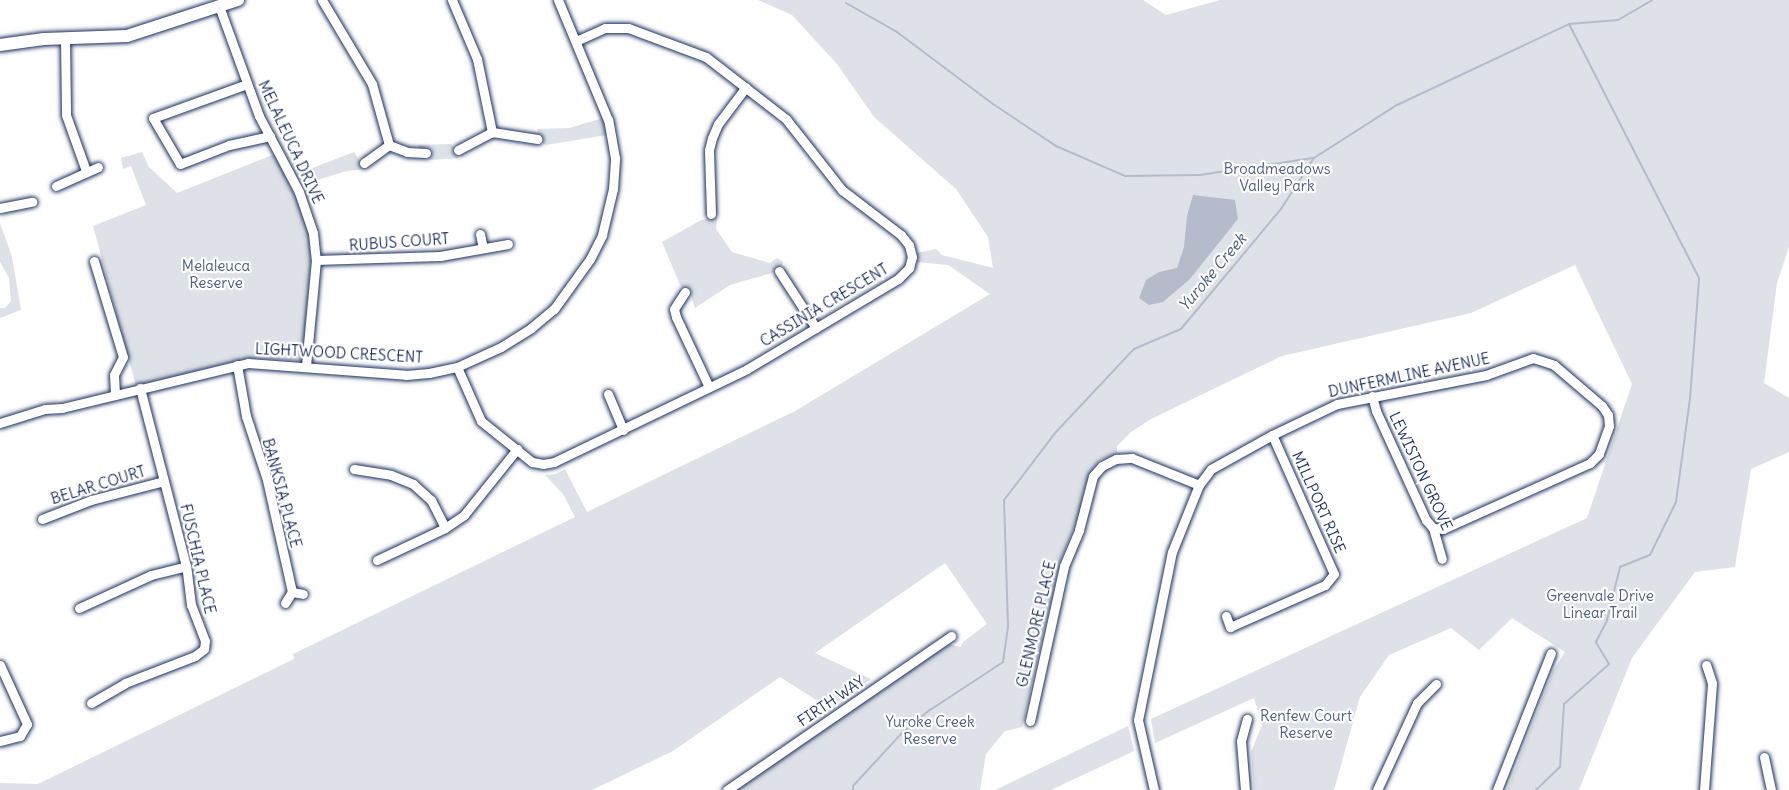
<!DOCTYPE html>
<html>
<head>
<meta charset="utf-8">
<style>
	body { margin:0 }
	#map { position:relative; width:1789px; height:790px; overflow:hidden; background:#fff; font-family:Delius,sans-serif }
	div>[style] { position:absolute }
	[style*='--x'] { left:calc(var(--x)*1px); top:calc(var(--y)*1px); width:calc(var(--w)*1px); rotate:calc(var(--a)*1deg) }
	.green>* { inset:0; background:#dee1e7 }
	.water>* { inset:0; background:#b5bbca }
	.stream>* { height:2px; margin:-1px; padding:0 1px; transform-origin:1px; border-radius:1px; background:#b5bbca }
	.roads { filter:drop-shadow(0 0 2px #1b2f5e) drop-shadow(0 0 2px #1b2f5e) }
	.street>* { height:9px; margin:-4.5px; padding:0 4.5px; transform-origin:4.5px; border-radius:4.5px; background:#fff }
	.secondary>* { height:12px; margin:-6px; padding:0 6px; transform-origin:6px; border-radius:6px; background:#fff }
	span { translate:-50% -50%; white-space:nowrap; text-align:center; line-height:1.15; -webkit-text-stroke:4.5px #fff; paint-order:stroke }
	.street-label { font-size:15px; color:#1b2f5e }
	.park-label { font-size:15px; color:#4c5c80 }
	.water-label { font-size:16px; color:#49597e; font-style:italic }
</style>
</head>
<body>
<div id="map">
	<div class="green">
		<div style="clip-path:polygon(758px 0,1143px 0,1166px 15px,1220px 0,1789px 0,1789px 247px,1777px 283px,1764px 383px,1789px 398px,1789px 452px,1751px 469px,1735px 567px,1695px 572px,1632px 658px,1579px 790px,1507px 790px,1553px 671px,1565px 652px,1512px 618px,1479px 650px,1451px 628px,1389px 655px,1360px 697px,1334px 790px,1254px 790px,1251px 752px,1262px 725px,1254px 698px,1155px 743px,1151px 719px,1587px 518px,1632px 384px,1575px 265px,1471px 313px,1282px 356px,1151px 419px,1131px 432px,1117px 446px,1117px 454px,1101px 459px,1092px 470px,1083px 492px,1080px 512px,1061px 559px,1022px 727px,1005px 731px,986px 754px,980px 790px,734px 790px,948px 644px,961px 647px,963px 642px,987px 624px,945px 563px,815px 653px,871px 679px,829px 708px,780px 677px,673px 751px,592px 790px,0 790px,0 783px,38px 784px,294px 659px,293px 654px,575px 517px,563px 494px,545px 475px,556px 474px,565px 469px,587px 512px,795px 411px,990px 294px,948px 265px,917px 262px,917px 253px,936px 249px,942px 255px,993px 268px,988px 237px,956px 189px,874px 117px,837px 64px,792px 15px)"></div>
		<div style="clip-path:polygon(603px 118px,607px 135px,546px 145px,537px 139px,538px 129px,569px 128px)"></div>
		<div style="clip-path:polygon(451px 144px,458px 150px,458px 158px,429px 160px,426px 153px,419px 149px,418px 145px)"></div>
		<div style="clip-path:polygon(142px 152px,149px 167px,177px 193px,275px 154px,301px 209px,308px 233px,311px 260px,303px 361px,248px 358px,136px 386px,93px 226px,146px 205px,131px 166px,123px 169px,121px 158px)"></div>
		<div style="clip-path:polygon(354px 152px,365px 169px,347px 171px,307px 183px,302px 172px)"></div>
		<div style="clip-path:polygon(717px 217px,716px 229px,732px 252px,770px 263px,777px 258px,783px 262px,779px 271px,730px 285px,695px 308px,691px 296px,680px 285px,662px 242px,701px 220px)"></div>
		<div style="clip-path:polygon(0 223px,12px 257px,21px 310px,0 318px,0 308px,5px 308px,11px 301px,9px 278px,0 262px)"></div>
		<div style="clip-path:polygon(1128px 726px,1134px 751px,1051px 790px,995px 790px)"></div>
	</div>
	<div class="water">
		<div style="clip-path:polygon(1193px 195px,1235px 200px,1238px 219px,1189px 280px,1163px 302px,1149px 305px,1139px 298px,1146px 280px,1159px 272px,1177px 268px,1184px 247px,1187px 216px)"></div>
	</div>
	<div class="stream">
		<div style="--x:846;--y:3;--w:59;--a:29.6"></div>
		<div style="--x:897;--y:32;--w:120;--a:36.9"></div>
		<div style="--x:993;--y:104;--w:76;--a:33.7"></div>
		<div style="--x:1056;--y:146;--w:75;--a:23.5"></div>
		<div style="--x:1125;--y:176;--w:75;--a:-0.8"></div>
		<div style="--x:1200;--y:175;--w:114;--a:-8.6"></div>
		<div style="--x:853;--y:790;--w:4;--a:-90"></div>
		<div style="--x:853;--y:786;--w:71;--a:-47.3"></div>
		<div style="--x:901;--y:734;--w:38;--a:-40"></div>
		<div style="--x:930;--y:710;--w:87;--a:-33.3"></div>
		<div style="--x:1003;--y:662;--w:36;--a:-82"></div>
		<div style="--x:1008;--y:626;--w:126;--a:-91.8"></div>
		<div style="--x:1004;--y:500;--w:86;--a:-52.6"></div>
		<div style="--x:1056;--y:432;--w:114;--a:-46.8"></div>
		<div style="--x:1134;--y:349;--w:51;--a:-23.1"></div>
		<div style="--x:1181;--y:329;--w:156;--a:-50.2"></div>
		<div style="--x:1281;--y:209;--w:61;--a:-57.1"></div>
		<div style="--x:1314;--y:158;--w:98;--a:-32.6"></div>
		<div style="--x:1397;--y:105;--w:190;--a:-25.2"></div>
		<div style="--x:1569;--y:24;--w:49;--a:-4.7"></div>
		<div style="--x:1618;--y:20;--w:39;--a:-30"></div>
		<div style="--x:1536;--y:790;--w:33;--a:-44"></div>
		<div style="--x:1560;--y:767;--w:63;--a:-86.4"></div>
		<div style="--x:1564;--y:704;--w:60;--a:-41.6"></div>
		<div style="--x:1609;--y:664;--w:26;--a:-121"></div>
		<div style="--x:1596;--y:642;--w:25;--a:-63"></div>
		<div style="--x:1607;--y:620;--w:55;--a:-76.2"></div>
		<div style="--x:1620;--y:567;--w:32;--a:-22"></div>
		<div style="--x:1650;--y:555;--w:59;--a:-63.9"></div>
		<div style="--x:1676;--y:502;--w:104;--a:-82.3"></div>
		<div style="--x:1690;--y:399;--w:121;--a:-85.7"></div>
		<div style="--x:1699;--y:278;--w:285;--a:-117.1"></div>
	</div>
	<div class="roads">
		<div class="street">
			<div style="--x:322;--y:0;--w:98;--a:59.2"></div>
			<div style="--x:372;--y:84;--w:63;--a:74.4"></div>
			<div style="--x:452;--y:0;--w:64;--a:67"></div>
			<div style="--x:477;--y:59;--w:75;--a:78.4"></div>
			<div style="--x:219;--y:6;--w:117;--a:70"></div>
			<div style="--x:259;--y:116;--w:86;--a:62.2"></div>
			<div style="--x:299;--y:192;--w:43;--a:71.1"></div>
			<div style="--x:313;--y:233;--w:27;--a:84"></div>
			<div style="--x:316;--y:260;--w:105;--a:95.4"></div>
			<div style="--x:65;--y:39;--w:76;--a:89.2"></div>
			<div style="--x:66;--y:115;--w:59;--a:70.3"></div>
			<div style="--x:247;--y:84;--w:100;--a:160.1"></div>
			<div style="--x:153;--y:118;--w:53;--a:59.6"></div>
			<div style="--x:180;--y:164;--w:53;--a:-21.2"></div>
			<div style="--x:229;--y:145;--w:42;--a:-12.4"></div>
			<div style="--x:458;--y:150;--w:38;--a:-28"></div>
			<div style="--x:492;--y:132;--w:46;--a:8.8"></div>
			<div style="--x:364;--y:163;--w:31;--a:-36"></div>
			<div style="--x:389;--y:145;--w:19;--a:21"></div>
			<div style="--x:407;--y:152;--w:19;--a:3"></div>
			<div style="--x:56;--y:186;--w:46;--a:-24.3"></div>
			<div style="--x:0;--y:208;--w:33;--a:-11"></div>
			<div style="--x:711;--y:214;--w:64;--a:-91.8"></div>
			<div style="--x:709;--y:150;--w:12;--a:-76"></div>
			<div style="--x:712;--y:138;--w:15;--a:-67"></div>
			<div style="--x:718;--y:124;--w:46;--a:-52.9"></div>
			<div style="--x:480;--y:234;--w:14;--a:78"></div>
			<div style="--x:316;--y:260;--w:124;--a:-1.8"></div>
			<div style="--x:440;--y:256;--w:69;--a:-10"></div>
			<div style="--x:94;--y:261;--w:100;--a:73.2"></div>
			<div style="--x:123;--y:357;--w:20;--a:117"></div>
			<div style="--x:114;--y:375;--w:19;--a:87"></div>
			<div style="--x:779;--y:271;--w:68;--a:57"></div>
			<div style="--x:685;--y:292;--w:20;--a:123"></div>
			<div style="--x:674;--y:309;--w:8;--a:76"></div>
			<div style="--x:676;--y:317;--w:77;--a:64.8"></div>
			<div style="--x:237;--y:365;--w:52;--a:80"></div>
			<div style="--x:246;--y:416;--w:67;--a:71.8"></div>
			<div style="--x:267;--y:480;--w:115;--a:77.4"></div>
			<div style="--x:457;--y:367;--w:59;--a:66"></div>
			<div style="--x:481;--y:421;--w:65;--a:38.8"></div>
			<div style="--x:532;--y:462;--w:11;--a:10"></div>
			<div style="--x:543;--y:464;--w:11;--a:-10"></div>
			<div style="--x:554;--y:462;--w:214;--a:-25.7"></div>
			<div style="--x:747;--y:369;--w:176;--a:-30.8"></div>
			<div style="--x:898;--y:279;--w:16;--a:-45"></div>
			<div style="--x:909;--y:268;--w:11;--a:-75"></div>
			<div style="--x:912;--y:257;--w:12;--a:-104"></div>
			<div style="--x:909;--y:245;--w:13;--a:-129"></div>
			<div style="--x:901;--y:235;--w:74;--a:-142.7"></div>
			<div style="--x:842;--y:190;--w:90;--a:-128.3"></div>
			<div style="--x:786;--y:119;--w:101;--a:-142.2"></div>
			<div style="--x:706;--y:57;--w:83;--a:-159.6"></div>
			<div style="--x:628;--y:28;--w:23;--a:180"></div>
			<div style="--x:605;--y:28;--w:32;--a:156"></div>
			<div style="--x:608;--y:394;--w:39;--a:67"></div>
			<div style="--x:1372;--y:396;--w:16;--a:75"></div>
			<div style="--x:1376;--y:411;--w:120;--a:65.4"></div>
			<div style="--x:1426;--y:520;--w:11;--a:49"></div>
			<div style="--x:1433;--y:528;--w:32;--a:74"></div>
			<div style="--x:0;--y:423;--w:47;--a:-17.3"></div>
			<div style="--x:45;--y:409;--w:17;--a:-3"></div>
			<div style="--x:62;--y:408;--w:191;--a:-13.6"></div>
			<div style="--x:248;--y:363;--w:158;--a:4.3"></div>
			<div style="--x:406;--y:375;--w:23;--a:-5"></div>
			<div style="--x:429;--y:373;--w:29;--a:-12"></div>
			<div style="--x:457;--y:367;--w:48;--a:-24.4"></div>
			<div style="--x:501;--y:347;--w:36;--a:-32"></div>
			<div style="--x:531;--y:328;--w:30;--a:-40"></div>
			<div style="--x:554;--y:309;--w:62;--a:-54.2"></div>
			<div style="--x:590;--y:259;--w:27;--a:-63"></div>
			<div style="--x:602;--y:235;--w:47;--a:-76.6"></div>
			<div style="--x:613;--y:189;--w:31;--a:-86"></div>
			<div style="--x:615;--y:158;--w:39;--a:-100"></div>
			<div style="--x:608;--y:120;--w:130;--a:-112.6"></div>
			<div style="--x:354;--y:469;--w:37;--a:9"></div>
			<div style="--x:391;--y:475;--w:24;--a:22"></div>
			<div style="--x:413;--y:484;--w:24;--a:42"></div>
			<div style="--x:431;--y:500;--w:31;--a:63"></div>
			<div style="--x:42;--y:519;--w:53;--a:-21.2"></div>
			<div style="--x:91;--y:500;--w:75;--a:-14.6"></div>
			<div style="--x:377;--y:560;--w:75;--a:-25.2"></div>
			<div style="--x:445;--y:528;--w:23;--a:-34"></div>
			<div style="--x:464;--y:515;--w:85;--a:-51.2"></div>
			<div style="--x:285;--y:603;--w:13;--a:-58"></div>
			<div style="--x:292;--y:592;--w:11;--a:10"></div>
			<div style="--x:79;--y:608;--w:79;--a:-24.6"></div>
			<div style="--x:151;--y:575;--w:36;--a:-14"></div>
			<div style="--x:1226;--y:616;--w:12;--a:70"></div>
			<div style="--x:1230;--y:627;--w:104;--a:-23.9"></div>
			<div style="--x:1325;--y:585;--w:14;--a:-51"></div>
			<div style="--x:1334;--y:574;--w:152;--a:-114"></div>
			<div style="--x:0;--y:665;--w:65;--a:65.4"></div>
			<div style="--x:27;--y:724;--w:14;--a:120"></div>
			<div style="--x:20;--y:736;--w:21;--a:166"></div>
			<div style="--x:91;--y:703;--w:39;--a:-30"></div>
			<div style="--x:125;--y:683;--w:75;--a:-21.1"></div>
			<div style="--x:195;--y:656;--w:11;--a:-38"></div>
			<div style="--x:204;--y:649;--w:8;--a:-83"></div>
			<div style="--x:205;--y:641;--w:39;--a:-111"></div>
			<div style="--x:191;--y:605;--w:39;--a:-97"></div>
			<div style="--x:186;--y:566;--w:184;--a:-104.5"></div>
			<div style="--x:1030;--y:721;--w:159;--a:-77.6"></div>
			<div style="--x:1064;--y:566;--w:39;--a:-67"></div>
			<div style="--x:1079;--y:530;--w:56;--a:-75.5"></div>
			<div style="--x:1093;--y:476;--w:13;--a:-48"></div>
			<div style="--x:1102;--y:466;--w:16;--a:-27"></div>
			<div style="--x:1116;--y:459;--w:16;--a:-4"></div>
			<div style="--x:1132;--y:458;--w:72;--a:21.9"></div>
			<div style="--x:1764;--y:757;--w:34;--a:78"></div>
			<div style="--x:727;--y:790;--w:272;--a:-34.5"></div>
			<div style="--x:1154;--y:790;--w:72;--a:-102.9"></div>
			<div style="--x:1138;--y:720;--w:171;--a:-78.6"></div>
			<div style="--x:1172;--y:552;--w:72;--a:-68.1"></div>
			<div style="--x:1199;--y:485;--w:20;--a:-53"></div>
			<div style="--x:1211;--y:469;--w:70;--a:-29.1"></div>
			<div style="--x:1272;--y:435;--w:72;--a:-25.5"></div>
			<div style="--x:1337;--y:404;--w:152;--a:-11"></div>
			<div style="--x:1486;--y:375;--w:50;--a:-19.9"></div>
			<div style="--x:1533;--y:358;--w:22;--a:18"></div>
			<div style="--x:1554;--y:365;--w:63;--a:40.5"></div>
			<div style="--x:1602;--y:406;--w:11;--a:56"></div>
			<div style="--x:1608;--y:415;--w:11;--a:85"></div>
			<div style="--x:1609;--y:426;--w:30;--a:110"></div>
			<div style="--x:1599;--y:454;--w:13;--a:135"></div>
			<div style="--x:1590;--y:463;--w:161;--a:155.8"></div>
			<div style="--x:1443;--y:529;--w:10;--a:-174"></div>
			<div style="--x:1245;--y:790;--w:49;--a:-94.7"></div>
			<div style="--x:1241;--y:741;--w:23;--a:-75"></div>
			<div style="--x:1377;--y:790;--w:96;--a:-65.3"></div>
			<div style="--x:1417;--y:703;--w:27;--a:-45"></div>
			<div style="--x:1497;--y:790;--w:147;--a:-68.5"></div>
			<div style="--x:1704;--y:790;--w:107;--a:-85.7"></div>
			<div style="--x:1712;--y:683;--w:19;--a:-108"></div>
		</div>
		<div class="secondary">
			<div style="--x:0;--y:45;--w:44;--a:-7.8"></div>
			<div style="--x:44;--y:39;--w:83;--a:-2.1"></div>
			<div style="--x:127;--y:36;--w:117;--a:-18"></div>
		</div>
	</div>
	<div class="street-label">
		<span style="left:291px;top:142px;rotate:65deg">MELALEUCA DRIVE</span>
		<span style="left:399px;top:242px;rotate:-4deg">RUBUS COURT</span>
		<span style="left:824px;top:305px;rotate:-31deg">CASSINIA CRESCENT</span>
		<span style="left:339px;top:353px;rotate:3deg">LIGHTWOOD CRESCENT</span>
		<span style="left:1409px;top:375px;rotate:-12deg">DUNFERMLINE AVENUE</span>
		<span style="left:1421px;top:471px;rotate:65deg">LEWISTON GROVE</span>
		<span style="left:98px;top:485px;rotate:-17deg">BELAR COURT</span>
		<span style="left:282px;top:493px;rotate:75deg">BANKSIA PLACE</span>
		<span style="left:1319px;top:502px;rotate:66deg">MILLPORT RISE</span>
		<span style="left:198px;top:559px;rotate:77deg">FUSCHIA PLACE</span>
		<span style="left:1036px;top:624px;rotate:-77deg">GLENMORE PLACE</span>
		<span style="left:831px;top:701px;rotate:-34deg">FIRTH WAY</span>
	</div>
	<div class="park-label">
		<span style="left:1277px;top:177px">Broadmeadows<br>Valley Park</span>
		<span style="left:216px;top:274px">Melaleuca<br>Reserve</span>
		<span style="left:1600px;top:604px">Greenvale Drive<br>Linear Trail</span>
		<span style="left:1306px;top:724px">Renfew Court<br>Reserve</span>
		<span style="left:930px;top:730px">Yuroke Creek<br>Reserve</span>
	</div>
	<div class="water-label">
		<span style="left:1212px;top:272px;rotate:-50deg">Yuroke Creek</span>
	</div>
</div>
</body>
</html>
